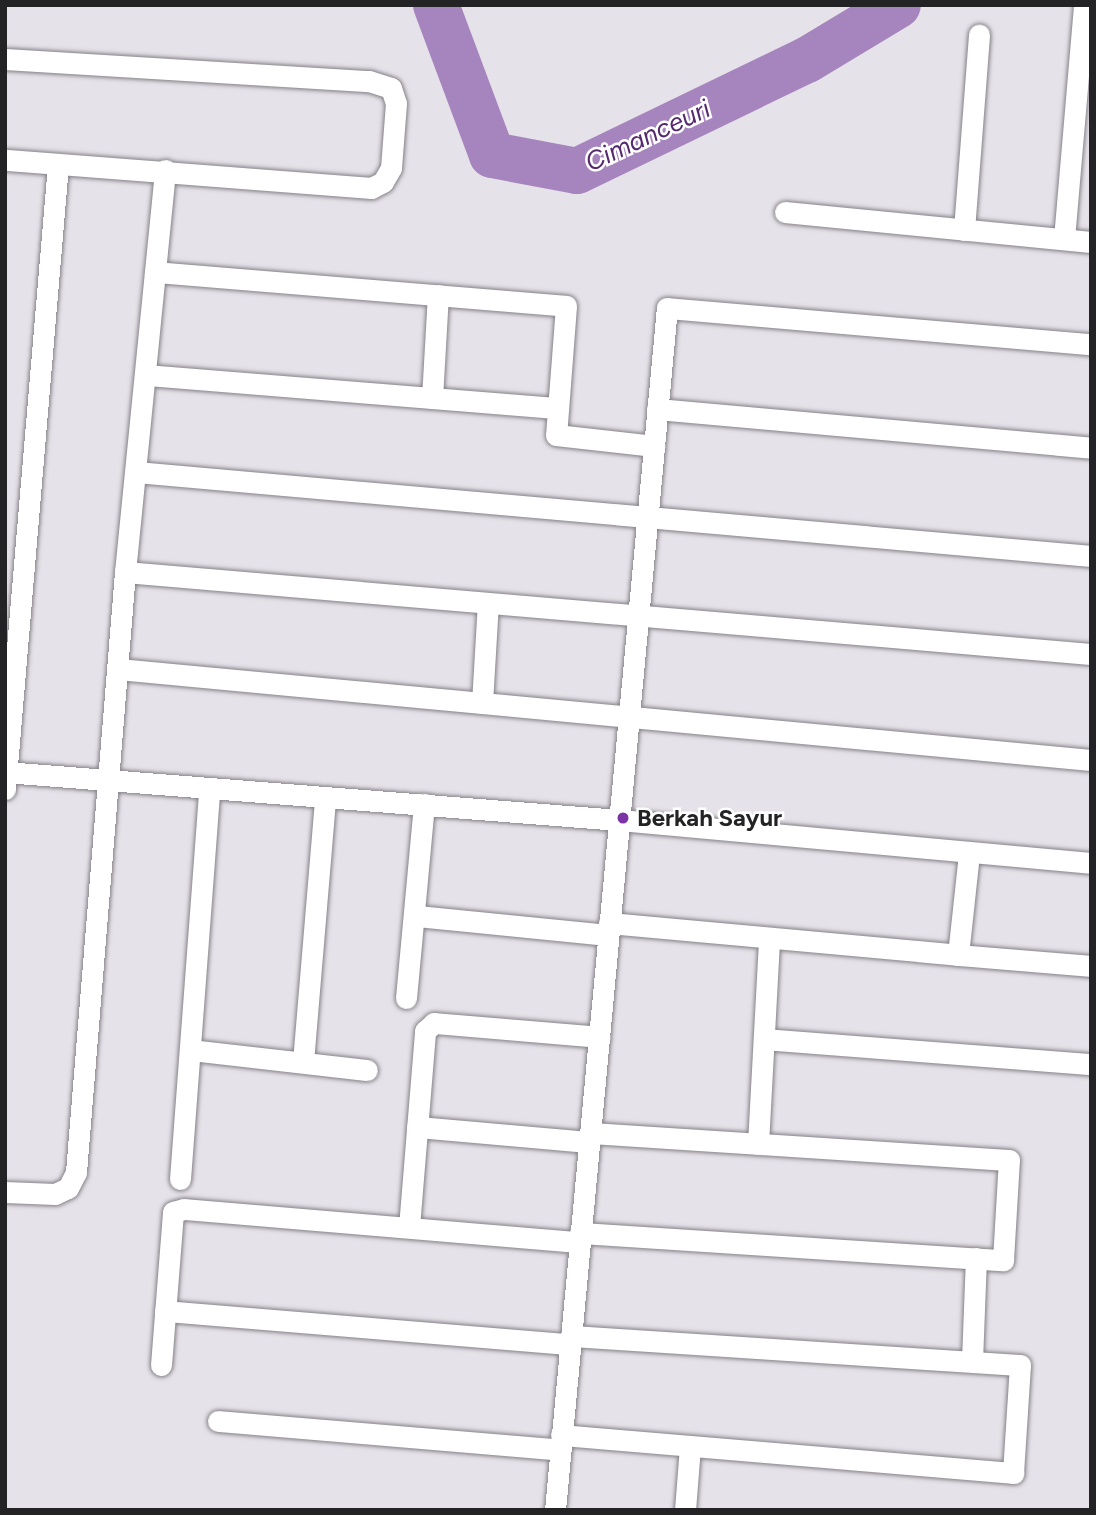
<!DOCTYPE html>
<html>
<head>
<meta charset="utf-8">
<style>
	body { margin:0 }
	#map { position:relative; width:1096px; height:1515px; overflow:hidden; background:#e6e2e9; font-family:Figtree,sans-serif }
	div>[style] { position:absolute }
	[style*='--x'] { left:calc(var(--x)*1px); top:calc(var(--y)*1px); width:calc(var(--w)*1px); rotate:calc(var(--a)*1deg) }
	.river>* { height:46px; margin:-23px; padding:0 23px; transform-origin:23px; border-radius:23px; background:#a685be }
	.roads { filter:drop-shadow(0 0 2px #858188) drop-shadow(0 0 2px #858188) }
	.minor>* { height:21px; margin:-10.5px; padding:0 10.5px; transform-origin:10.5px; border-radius:10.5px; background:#fff }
	.dots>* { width:19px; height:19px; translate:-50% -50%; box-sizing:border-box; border:4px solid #fff; border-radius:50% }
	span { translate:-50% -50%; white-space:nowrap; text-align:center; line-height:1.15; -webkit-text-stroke:5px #fff; paint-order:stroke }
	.poi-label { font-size:24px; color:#232224; font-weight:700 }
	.left { translate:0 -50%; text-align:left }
	.water-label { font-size:26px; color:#55296f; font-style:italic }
	.frame { position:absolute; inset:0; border:7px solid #232224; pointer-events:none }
</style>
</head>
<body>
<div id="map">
	<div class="river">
		<div style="--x:436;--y:5;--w:160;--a:69.5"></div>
		<div style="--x:492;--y:155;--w:86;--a:10.7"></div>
		<div style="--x:577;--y:171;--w:255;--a:-25.8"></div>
		<div style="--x:807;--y:60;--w:106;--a:-31.1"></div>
	</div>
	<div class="roads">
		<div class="minor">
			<div style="--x:5;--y:59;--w:365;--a:3.5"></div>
			<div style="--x:369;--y:81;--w:23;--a:18"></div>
			<div style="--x:391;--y:88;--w:16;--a:72"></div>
			<div style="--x:396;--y:103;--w:65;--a:94.4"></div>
			<div style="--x:391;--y:168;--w:16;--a:120"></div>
			<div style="--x:383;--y:182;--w:13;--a:153"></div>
			<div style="--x:371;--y:188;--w:367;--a:-175.6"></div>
			<div style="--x:785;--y:212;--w:307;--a:5.6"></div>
			<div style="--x:964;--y:230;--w:196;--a:-85.6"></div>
			<div style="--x:1064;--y:239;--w:235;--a:-85.1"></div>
			<div style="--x:155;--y:272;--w:412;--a:4.7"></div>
			<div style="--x:566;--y:306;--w:129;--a:94.4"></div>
			<div style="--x:556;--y:435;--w:99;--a:6.4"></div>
			<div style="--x:146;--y:375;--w:413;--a:4.6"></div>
			<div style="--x:432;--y:398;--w:103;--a:-86.7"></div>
			<div style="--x:657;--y:409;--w:436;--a:5.1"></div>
			<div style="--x:136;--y:472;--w:959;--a:5.03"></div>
			<div style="--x:125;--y:572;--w:969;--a:4.85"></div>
			<div style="--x:118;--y:669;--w:977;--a:5.34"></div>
			<div style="--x:482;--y:703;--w:100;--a:-86.6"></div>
			<div style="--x:5;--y:772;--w:616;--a:4.47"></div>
			<div style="--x:619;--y:820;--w:474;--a:5.2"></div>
			<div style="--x:5;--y:789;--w:627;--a:-85.15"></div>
			<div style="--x:417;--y:916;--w:192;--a:5.7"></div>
			<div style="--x:609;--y:923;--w:350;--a:5.2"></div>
			<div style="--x:958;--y:955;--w:103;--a:-83.8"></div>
			<div style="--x:958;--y:955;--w:133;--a:4.7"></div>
			<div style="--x:406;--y:998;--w:195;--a:-84.7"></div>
			<div style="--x:764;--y:1039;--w:328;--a:4.4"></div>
			<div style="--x:191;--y:1050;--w:177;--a:6.5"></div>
			<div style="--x:303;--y:1062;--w:265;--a:-85.2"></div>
			<div style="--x:417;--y:1127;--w:173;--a:5"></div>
			<div style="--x:758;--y:1144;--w:205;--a:-86.9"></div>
			<div style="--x:180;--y:1179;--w:391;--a:-85.7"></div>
			<div style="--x:5;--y:1192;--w:50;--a:2.3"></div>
			<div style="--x:55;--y:1194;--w:14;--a:-25"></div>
			<div style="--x:68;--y:1188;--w:18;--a:-63"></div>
			<div style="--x:76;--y:1172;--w:602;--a:-85.33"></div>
			<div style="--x:125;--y:572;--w:404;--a:-84.3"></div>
			<div style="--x:409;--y:1227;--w:197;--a:-85.3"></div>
			<div style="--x:425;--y:1031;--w:12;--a:-42"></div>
			<div style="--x:434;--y:1023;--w:166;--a:4.8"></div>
			<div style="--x:580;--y:1233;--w:424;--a:3.7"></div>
			<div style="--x:1003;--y:1260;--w:100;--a:-86.6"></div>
			<div style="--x:1009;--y:1160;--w:420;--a:-176.3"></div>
			<div style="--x:165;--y:1311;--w:406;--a:4.7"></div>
			<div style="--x:972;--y:1361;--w:103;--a:-87.8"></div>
			<div style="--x:161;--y:1365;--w:153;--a:-85.5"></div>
			<div style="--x:173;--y:1212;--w:11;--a:-15"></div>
			<div style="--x:184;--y:1209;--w:397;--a:4.8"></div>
			<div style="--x:218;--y:1421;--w:343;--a:4.8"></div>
			<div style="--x:561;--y:1435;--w:454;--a:4.8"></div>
			<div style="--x:1013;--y:1473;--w:108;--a:-86.3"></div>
			<div style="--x:1020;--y:1365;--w:450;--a:-176.3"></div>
			<div style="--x:555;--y:1510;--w:1207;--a:-84.68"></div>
			<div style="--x:667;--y:308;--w:426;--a:4.9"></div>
			<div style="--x:685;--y:1510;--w:64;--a:-85.5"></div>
		</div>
	</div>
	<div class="dots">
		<div style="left:623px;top:818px;background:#7c33a6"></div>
	</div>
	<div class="poi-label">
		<span class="left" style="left:637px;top:818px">Berkah Sayur</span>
	</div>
	<div class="water-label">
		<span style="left:648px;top:136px;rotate:-25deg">Cimanceuri</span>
	</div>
	<div class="frame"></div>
</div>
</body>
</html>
